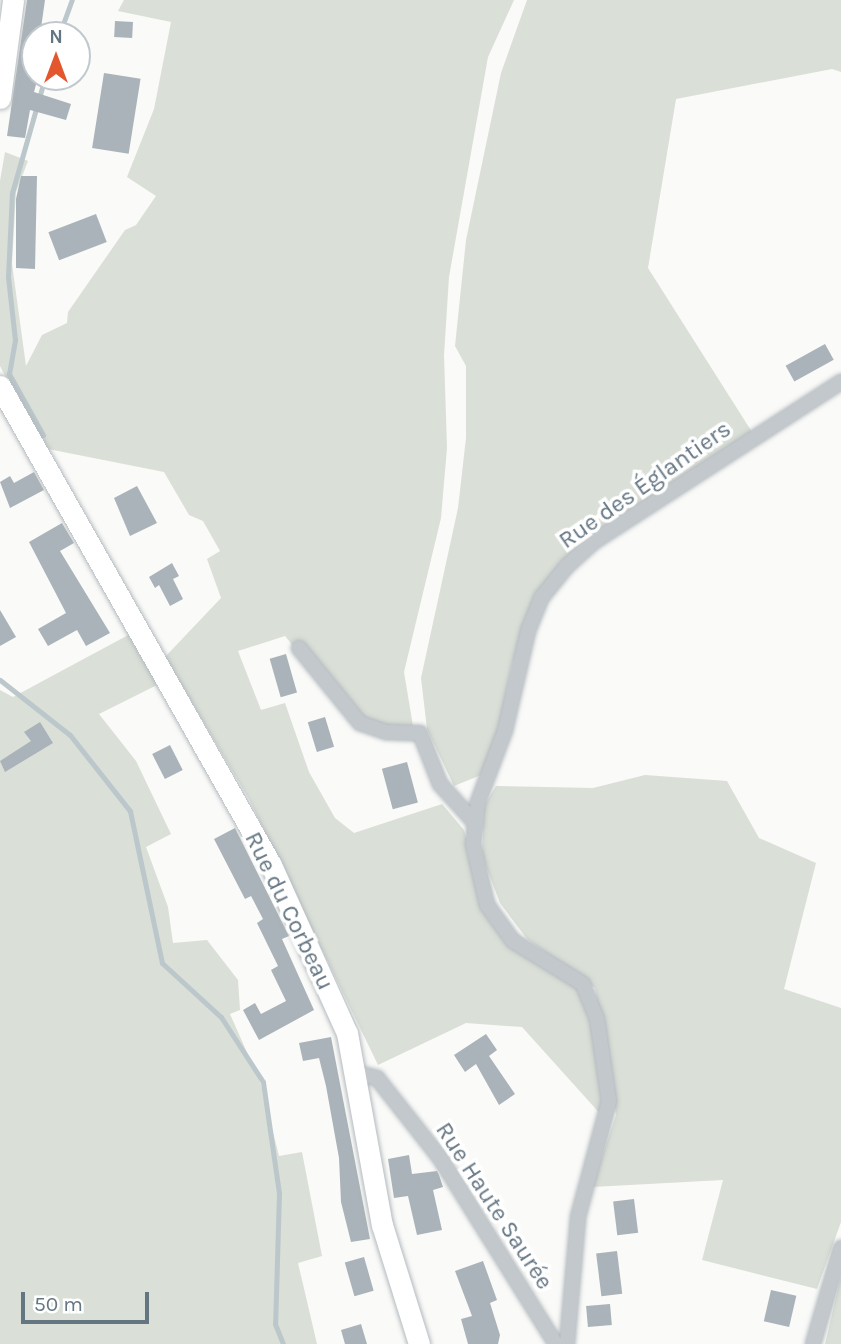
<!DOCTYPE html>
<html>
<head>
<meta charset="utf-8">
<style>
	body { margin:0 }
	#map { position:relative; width:841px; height:1344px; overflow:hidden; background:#fafaf8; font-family:Karla,sans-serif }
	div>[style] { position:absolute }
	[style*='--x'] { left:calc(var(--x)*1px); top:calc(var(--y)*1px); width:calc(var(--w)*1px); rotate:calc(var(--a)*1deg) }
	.green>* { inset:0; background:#dadfd7 }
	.stream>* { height:5px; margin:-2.5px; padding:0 2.5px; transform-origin:2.5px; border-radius:2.5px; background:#bbc7cb }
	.building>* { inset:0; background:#aab3b9; transform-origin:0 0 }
	.roads { filter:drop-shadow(0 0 2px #b3babf) drop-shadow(0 0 2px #b3babf) }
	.street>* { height:14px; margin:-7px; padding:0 7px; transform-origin:7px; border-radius:7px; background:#c3c8cc }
	.secondary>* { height:21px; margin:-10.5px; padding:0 10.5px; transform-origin:10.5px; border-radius:10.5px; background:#fff }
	span { translate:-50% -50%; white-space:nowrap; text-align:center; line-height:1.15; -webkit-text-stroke:7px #fff; paint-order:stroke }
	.street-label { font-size:24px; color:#657683 }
	.north { position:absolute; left:21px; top:21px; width:70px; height:70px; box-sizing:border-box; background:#fff; border:2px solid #c1c8cd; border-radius:50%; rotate:0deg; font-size:19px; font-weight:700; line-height:28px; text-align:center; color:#657683 }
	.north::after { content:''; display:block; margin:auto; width:24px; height:32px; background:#e4572e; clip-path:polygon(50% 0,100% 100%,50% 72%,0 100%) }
	.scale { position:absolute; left:21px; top:1292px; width:128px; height:32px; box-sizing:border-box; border:4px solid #657683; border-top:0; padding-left:9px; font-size:21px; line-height:24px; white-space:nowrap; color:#657683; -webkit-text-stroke:5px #fff; paint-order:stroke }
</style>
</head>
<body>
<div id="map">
	<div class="green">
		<div style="clip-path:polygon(124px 0,514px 0,488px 57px,449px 277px,444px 355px,447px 448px,441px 518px,404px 672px,413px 726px,375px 725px,344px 701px,307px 647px,298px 652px,285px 636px,238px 651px,261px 710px,285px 703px,309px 772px,335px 818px,354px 833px,442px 804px,464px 830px,483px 907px,502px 935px,575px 982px,592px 1014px,604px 1118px,522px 1027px,466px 1023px,378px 1065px,249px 799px,165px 657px,221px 598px,207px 559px,220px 551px,203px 521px,189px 515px,164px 472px,43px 448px,0 366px,0 181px,5px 152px,28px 161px,16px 192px,12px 264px,26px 366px,42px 335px,67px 323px,68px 312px,125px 230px,136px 225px,156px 196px,127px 177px,154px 109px,171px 22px,118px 11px)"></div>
		<div style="clip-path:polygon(527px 0,841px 0,841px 72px,832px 69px,676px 99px,648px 268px,752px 432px,584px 540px,535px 594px,511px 668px,497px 743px,481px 775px,454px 786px,427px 729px,421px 678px,458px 508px,466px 438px,466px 366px,455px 346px,466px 240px,501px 73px)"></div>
		<div style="clip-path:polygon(132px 633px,161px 683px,99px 714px,136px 761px,171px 834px,146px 847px,168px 907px,173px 943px,207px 940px,238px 980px,240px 1010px,230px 1014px,261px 1084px,279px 1156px,302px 1152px,322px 1256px,298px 1263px,317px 1344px,0 1344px,0 690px,13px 697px)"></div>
		<div style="clip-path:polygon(645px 775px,727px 781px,759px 838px,816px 863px,784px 989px,841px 1008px,841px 1222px,817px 1289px,702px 1260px,723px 1180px,592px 1187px,616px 1115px,595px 988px,527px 939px,500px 903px,482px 856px,484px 806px,496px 786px,593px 788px)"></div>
		<div style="clip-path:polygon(841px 1276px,841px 1344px,825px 1344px)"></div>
	</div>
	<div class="stream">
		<div style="--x:59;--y:35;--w:37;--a:-70"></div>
		<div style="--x:43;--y:435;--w:70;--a:-119.1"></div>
		<div style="--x:9;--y:374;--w:35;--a:-80"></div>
		<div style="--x:15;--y:340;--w:63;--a:-96.3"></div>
		<div style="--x:8;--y:277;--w:84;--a:-87.3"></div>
		<div style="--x:12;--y:193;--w:121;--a:-74.1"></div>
		<div style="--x:0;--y:680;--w:89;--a:38.2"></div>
		<div style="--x:70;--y:735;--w:97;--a:51.7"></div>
		<div style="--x:130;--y:811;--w:155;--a:78.1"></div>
		<div style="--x:162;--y:963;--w:80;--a:42.5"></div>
		<div style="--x:221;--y:1017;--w:77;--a:57.1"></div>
		<div style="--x:263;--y:1082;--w:112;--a:81.8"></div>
		<div style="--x:279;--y:1193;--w:131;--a:91.7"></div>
		<div style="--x:275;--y:1324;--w:22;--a:68"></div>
	</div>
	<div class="building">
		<div style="clip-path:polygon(27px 0,45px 0,40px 35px,35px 35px,38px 77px,34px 92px,71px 104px,66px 120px,30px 110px,25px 138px,7px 136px)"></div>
		<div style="left:115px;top:21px;width:18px;height:16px;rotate:3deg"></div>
		<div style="left:104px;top:73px;width:37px;height:76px;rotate:9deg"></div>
		<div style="clip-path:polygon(21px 176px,37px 176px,35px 269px,16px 268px,16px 199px)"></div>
		<div style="left:96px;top:214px;width:30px;height:51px;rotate:69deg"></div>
		<div style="left:825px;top:344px;width:18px;height:45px;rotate:61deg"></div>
		<div style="clip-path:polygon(34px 472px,44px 490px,10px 508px,0 482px,10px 476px,14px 483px)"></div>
		<div style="clip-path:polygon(137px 486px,157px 523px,130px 536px,114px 498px)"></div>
		<div style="clip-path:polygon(62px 523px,74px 543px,60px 551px,110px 633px,86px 646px,77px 630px,48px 646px,38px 629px,66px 613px,29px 542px)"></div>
		<div style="clip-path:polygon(172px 563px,179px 576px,173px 579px,183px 599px,170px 606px,159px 585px,155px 588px,149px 577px)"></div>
		<div style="clip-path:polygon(0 610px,16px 637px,0 646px)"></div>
		<div style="left:286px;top:654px;width:40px;height:17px;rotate:74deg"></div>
		<div style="left:325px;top:717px;width:31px;height:18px;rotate:73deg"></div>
		<div style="clip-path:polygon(40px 722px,53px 743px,5px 772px,0 761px,31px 741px,24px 732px)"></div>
		<div style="left:170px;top:745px;width:28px;height:20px;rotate:63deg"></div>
		<div style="left:407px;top:762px;width:42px;height:26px;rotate:75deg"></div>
		<div style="clip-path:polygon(235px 828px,289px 936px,282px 939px,314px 1010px,259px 1040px,243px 1010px,255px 1003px,261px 1014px,286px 1001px,271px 970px,278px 966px,257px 923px,263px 919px,251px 896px,245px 899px,214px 839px)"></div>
		<div style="clip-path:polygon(486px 1034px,497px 1050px,489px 1056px,515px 1094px,499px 1105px,476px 1064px,465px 1072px,454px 1055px)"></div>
		<div style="clip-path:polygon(331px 1037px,370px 1239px,351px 1242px,341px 1202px,339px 1158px,326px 1086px,319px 1058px,303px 1061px,299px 1043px)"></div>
		<div style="clip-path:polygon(409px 1155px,412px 1174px,437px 1171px,439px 1175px,443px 1187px,433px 1190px,442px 1230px,417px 1235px,408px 1196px,394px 1198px,388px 1159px)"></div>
		<div style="left:634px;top:1199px;width:34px;height:21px;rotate:83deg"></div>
		<div style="left:617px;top:1251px;width:43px;height:21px;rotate:83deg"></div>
		<div style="left:364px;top:1257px;width:35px;height:20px;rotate:74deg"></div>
		<div style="clip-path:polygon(483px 1261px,497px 1300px,490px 1303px,500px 1335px,498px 1344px,468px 1344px,461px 1319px,472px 1316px,455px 1271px)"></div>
		<div style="left:771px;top:1290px;width:26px;height:32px;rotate:13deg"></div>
		<div style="left:610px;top:1304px;width:21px;height:24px;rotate:85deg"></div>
		<div style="clip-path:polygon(361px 1324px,367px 1344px,345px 1344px,341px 1330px)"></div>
	</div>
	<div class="roads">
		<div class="street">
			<div style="--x:299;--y:648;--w:97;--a:50.9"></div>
			<div style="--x:360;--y:723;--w:28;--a:19"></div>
			<div style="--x:386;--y:732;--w:34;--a:2"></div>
			<div style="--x:420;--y:733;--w:55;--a:68.6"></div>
			<div style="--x:440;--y:784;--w:54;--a:48"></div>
			<div style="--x:357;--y:1073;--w:21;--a:14"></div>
			<div style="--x:377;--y:1078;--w:102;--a:51.8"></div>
			<div style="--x:440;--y:1158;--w:219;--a:58.1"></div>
			<div style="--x:567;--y:1344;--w:127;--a:-85"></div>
			<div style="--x:578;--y:1217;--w:120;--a:-75"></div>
			<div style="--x:609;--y:1101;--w:83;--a:-98.3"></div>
			<div style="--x:597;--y:1019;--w:38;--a:-112"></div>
			<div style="--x:583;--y:984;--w:82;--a:-148.4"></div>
			<div style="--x:513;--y:941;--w:44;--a:-125.8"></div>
			<div style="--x:487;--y:905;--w:63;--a:-102.9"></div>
			<div style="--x:473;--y:844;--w:42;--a:-83.2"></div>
			<div style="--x:478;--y:802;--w:77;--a:-69.4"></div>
			<div style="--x:505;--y:730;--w:102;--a:-76.9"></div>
			<div style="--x:528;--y:631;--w:37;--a:-68"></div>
			<div style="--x:542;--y:597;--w:38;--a:-51"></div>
			<div style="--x:566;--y:567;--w:39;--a:-42"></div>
			<div style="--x:595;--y:541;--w:293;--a:-32.9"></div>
			<div style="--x:813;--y:1344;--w:100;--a:-73.7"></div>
		</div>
		<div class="secondary">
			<div style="--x:0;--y:98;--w:99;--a:-82.4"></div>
			<div style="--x:0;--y:386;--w:550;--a:60.5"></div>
			<div style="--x:271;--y:865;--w:184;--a:65.7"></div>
			<div style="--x:347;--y:1033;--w:195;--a:79.7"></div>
			<div style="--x:382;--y:1225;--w:125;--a:72.7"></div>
		</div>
	</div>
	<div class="street-label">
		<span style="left:645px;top:485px;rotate:-35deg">Rue des Églantiers</span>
		<span style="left:289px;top:911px;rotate:64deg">Rue du Corbeau</span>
		<span style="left:494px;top:1206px;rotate:57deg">Rue Haute Saurée</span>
	</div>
	<div class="north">N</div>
	<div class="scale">50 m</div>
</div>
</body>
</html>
